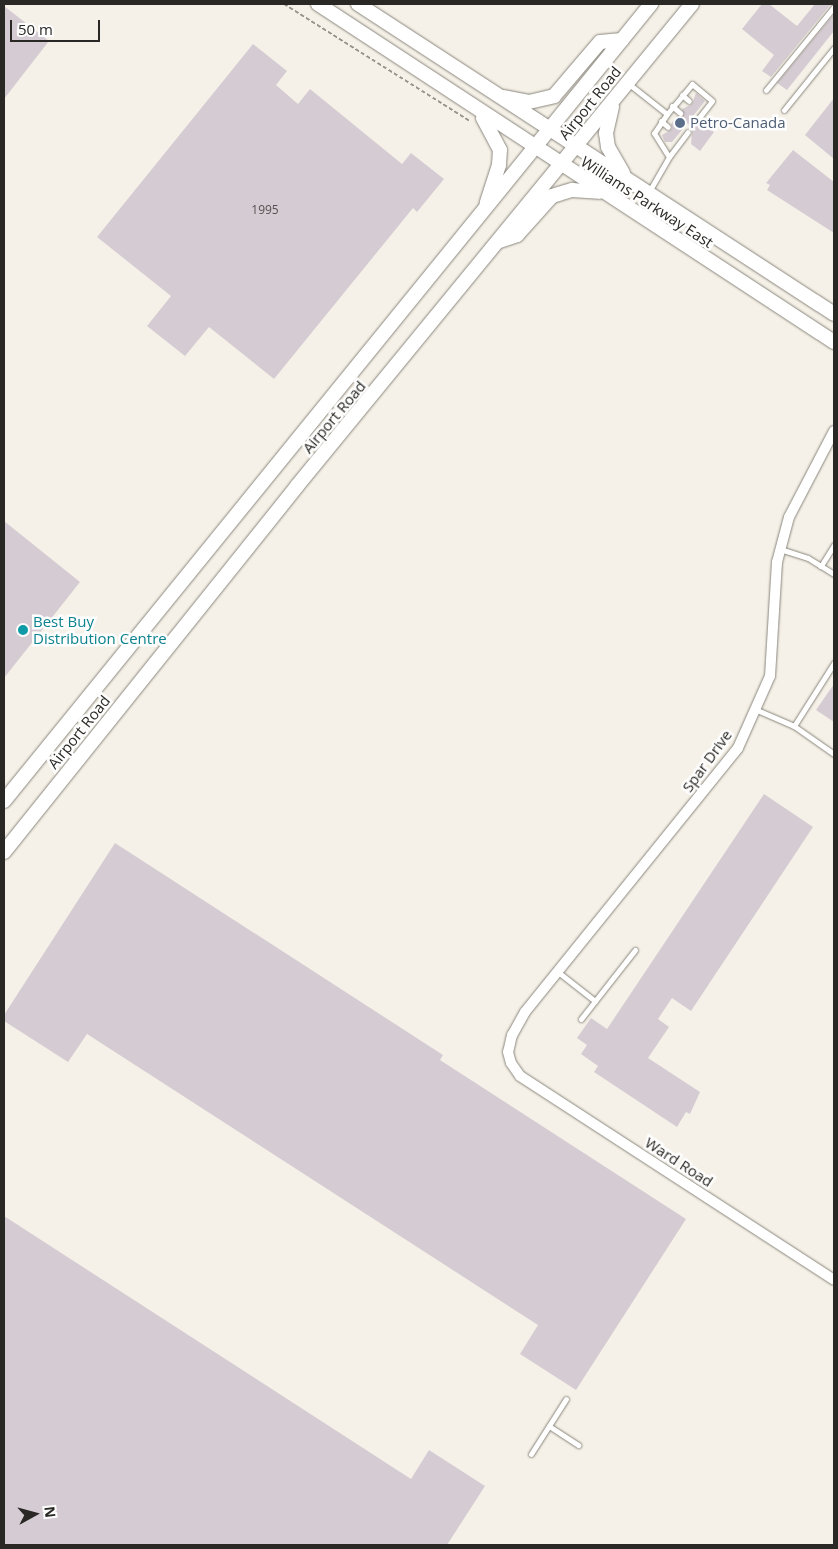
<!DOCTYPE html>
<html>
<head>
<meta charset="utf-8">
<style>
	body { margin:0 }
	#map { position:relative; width:838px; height:1549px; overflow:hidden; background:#f5f1e8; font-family:"Open Sans",sans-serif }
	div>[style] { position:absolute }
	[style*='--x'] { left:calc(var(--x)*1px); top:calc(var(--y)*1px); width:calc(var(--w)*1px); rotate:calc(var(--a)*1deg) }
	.building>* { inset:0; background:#d5ccd3 }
	.path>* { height:2px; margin-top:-1px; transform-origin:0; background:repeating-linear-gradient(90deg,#95928b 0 4px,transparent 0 6.5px) }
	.roads { filter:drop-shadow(0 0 1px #8a867d) drop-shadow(0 0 1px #8a867d) }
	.service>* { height:5px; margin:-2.5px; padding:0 2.5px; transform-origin:2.5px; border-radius:2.5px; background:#fff }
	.minor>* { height:10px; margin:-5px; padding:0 5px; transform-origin:5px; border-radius:5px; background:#fff }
	.secondary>* { height:14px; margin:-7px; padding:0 7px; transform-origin:7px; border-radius:7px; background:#fff }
	.dots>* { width:14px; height:14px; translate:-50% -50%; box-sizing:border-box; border:2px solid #fefefe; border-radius:50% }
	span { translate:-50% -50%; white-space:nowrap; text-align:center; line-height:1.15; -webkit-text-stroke:5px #fefefe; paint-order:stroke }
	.number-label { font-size:12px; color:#545150 }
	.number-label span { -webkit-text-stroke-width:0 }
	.street-label { font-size:15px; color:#292824 }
	.service-label { font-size:15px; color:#4e5e75 }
	.left { translate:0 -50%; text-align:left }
	.culture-label { font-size:15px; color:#0d838f }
	.frame { position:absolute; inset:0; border:5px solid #292824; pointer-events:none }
	.north { position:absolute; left:10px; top:1489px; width:50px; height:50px; -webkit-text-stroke:4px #fefefe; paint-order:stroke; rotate:83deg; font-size:14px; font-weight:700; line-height:20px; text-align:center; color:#292824 }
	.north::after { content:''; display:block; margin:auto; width:18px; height:22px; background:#292824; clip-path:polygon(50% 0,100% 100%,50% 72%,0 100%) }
	.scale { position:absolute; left:10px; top:20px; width:90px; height:22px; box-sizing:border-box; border:2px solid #292824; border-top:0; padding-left:6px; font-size:15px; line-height:18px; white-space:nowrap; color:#292824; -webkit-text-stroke:4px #fefefe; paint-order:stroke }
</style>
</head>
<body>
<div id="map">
	<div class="building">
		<div style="clip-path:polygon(762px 4px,769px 4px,797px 26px,815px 4px,831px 4px,771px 77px,762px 71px,774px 55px,742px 29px)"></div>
		<div style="clip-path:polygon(4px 6px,49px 41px,4px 99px)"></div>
		<div style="clip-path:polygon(834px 14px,834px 31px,787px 90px,777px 83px)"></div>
		<div style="clip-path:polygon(253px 44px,287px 71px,276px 85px,298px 104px,310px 89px,402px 164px,411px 153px,444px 179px,417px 212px,413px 208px,274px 379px,209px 327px,185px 356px,147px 326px,171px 296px,97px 237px)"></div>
		<div style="clip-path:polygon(696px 93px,705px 101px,693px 116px,694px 121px,701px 122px,714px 132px,700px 151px,691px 144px,692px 132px,688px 123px,672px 142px,665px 142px,662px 135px,672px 129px,671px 124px,677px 116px,684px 115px,682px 109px,692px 104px)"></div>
		<div style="clip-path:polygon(834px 98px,834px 159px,805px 135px)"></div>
		<div style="clip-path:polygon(793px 150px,834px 182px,834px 233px,767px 190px,770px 185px,766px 183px)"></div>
		<div style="clip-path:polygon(4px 521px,80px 582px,4px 678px)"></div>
		<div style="clip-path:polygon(834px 684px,834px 722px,816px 710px)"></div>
		<div style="clip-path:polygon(764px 794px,813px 827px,691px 1011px,672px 998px,658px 1019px,669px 1027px,648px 1058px,700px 1092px,690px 1114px,686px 1112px,677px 1127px,594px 1072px,598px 1066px,581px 1054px,587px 1045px,577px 1038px,591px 1018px,607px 1029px)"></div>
		<div style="clip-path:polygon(115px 843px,443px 1055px,440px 1060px,686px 1219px,576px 1390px,520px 1354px,538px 1325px,87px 1034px,68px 1062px,4px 1021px,4px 1015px)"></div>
		<div style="clip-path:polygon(4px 1216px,411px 1479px,429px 1450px,485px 1486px,447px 1545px,4px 1545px)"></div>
	</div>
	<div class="path">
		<div style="--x:284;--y:4;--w:220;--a:32.2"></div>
	</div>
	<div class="roads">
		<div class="service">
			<div style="--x:629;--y:84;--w:48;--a:38.3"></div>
			<div style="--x:667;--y:114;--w:23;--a:124"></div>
			<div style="--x:654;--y:133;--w:28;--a:58"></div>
			<div style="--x:669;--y:157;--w:39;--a:120"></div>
			<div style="--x:766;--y:90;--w:107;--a:-50.7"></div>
			<div style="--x:682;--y:95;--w:9;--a:41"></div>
			<div style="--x:672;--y:106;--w:11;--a:41"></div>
			<div style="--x:784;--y:110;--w:80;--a:-51.1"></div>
			<div style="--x:667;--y:114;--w:39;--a:-50"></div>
			<div style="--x:692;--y:84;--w:26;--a:40"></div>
			<div style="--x:712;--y:101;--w:23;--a:128"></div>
			<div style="--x:661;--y:121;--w:9;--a:41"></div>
			<div style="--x:669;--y:157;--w:31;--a:-53"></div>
			<div style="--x:834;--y:545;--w:25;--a:122"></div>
			<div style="--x:821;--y:566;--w:15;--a:32"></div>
			<div style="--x:780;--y:549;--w:29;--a:18"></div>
			<div style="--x:808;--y:558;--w:15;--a:32"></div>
			<div style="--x:757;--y:710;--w:40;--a:23.4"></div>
			<div style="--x:794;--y:726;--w:49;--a:35"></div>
			<div style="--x:794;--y:726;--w:75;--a:-57.6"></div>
			<div style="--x:558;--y:972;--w:47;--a:38.1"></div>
			<div style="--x:595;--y:1001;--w:23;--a:128"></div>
			<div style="--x:595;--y:1001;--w:65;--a:-51.9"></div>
			<div style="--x:549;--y:1426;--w:35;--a:33"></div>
			<div style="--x:531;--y:1454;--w:65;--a:-57.5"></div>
		</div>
		<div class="minor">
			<div style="--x:834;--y:431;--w:97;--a:117.6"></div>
			<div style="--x:789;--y:517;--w:47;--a:104.9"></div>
			<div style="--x:777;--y:562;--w:114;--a:93.5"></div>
			<div style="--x:770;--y:676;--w:79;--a:114"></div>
			<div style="--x:738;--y:748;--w:339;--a:128.9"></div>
			<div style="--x:525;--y:1012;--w:26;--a:119"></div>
			<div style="--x:512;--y:1035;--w:17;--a:103"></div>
			<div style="--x:508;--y:1052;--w:11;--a:75"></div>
			<div style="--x:511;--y:1063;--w:16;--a:55"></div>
			<div style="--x:520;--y:1076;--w:374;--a:33"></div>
		</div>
		<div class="secondary">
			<div style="--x:318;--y:4;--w:617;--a:33.23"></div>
			<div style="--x:358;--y:4;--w:568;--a:33.07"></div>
			<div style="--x:504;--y:97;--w:25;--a:11"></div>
			<div style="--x:529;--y:102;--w:26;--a:-13"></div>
			<div style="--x:554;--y:96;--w:71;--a:-49.6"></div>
			<div style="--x:600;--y:42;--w:22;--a:-5"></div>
			<div style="--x:612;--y:107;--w:27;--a:103"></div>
			<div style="--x:606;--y:133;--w:14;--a:82"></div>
			<div style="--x:608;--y:147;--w:30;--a:60"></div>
			<div style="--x:483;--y:118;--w:36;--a:62"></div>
			<div style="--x:500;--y:150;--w:15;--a:94"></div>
			<div style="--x:499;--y:165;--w:40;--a:108"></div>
			<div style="--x:500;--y:241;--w:18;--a:-19"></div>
			<div style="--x:517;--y:235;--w:52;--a:-48.1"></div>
			<div style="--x:552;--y:196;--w:21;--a:-17"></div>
			<div style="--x:572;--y:190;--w:27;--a:4"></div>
			<div style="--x:4;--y:801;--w:1027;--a:-50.93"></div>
			<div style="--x:4;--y:852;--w:469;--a:-51.3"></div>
			<div style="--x:297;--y:486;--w:623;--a:-50.67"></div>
		</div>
	</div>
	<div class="dots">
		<div style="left:680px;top:123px;background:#5c6f8a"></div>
		<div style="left:23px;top:630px;background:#0f9aa8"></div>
	</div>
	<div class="number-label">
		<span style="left:265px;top:210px">1995</span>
	</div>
	<div class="street-label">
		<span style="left:590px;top:103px;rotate:-51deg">Airport Road</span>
		<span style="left:647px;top:202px;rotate:33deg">Williams Parkway East</span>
		<span style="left:334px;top:417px;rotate:-50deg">Airport Road</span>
		<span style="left:79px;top:732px;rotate:-51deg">Airport Road</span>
		<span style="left:707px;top:761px;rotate:-54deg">Spar Drive</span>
		<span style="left:679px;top:1162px;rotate:33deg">Ward Road</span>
	</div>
	<div class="service-label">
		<span class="left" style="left:690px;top:123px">Petro-Canada</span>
	</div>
	<div class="culture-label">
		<span class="left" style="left:33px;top:630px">Best Buy<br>Distribution Centre</span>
	</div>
	<div class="frame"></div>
	<div class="north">N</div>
	<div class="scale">50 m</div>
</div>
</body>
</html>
